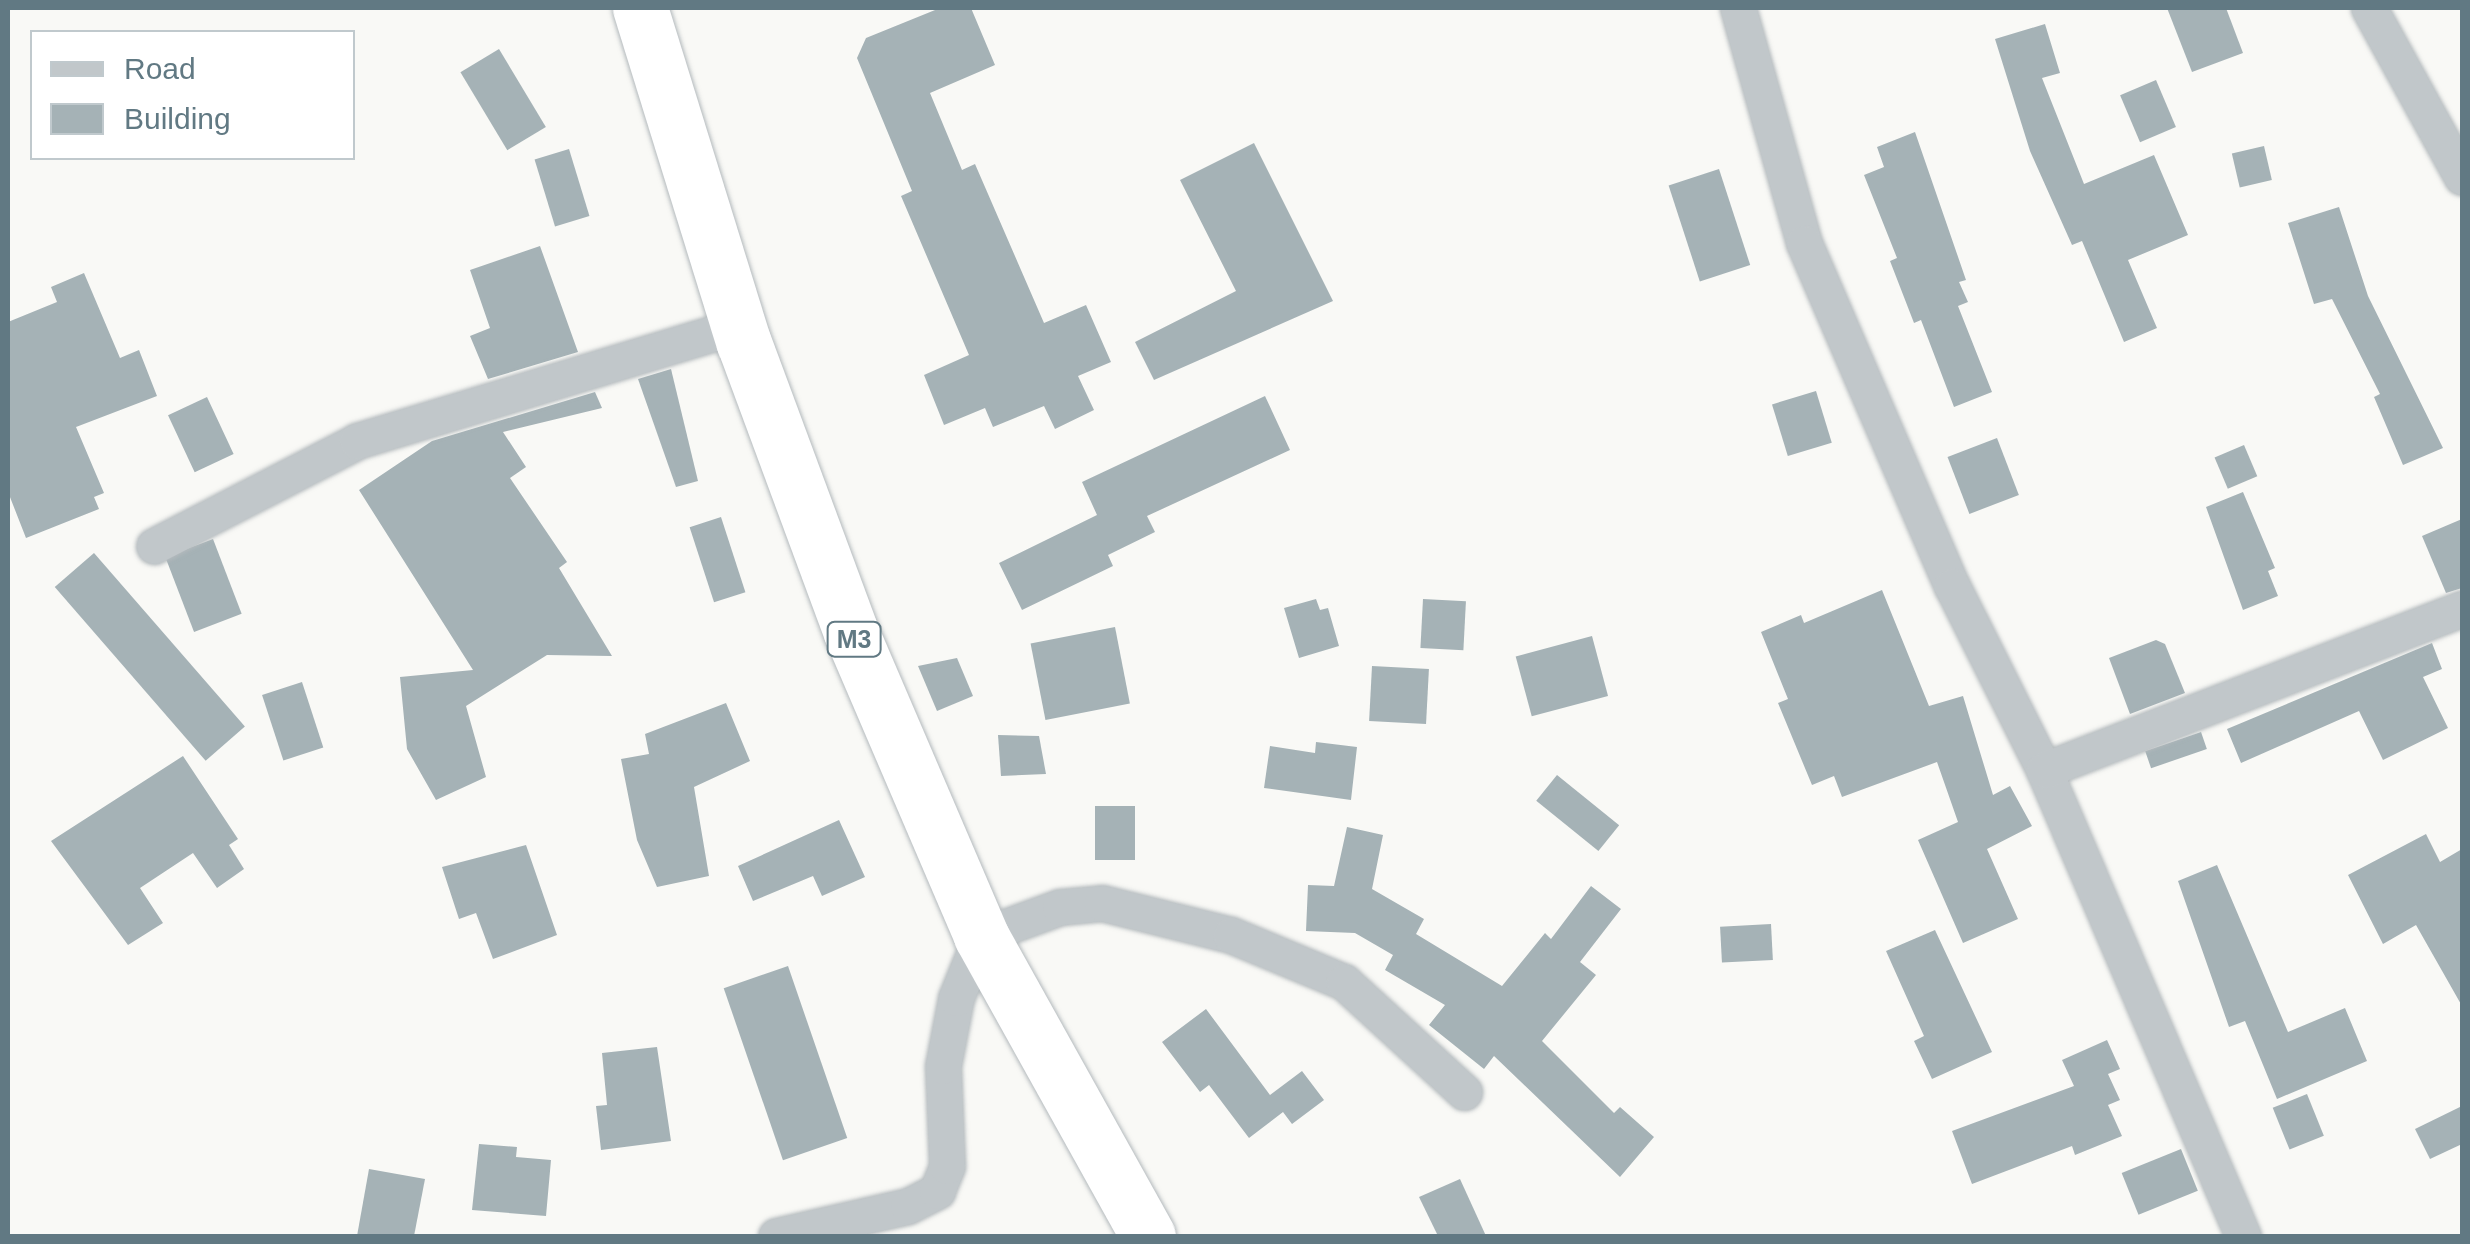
<!DOCTYPE html>
<html>
<head>
<meta charset="utf-8">
<style>
	body { margin:0 }
	#map { position:relative; width:2470px; height:1244px; overflow:hidden; background:#f9f9f6; font-family:Arial,sans-serif }
	div>[style] { position:absolute }
	[style*='--x'] { left:calc(var(--x)*1px); top:calc(var(--y)*1px); width:calc(var(--w)*1px); rotate:calc(var(--a)*1deg) }
	.building>* { inset:0; background:#a5b2b6; transform-origin:0 0 }
	.roads { filter:drop-shadow(0 0 2px #b4babd) drop-shadow(0 0 2px #b4babd) }
	.minor>* { height:35px; margin:-17.5px; padding:0 17.5px; transform-origin:17.5px; border-radius:17.5px; background:#c1c7ca }
	.trunk>* { height:55px; margin:-27.5px; padding:0 27.5px; transform-origin:27.5px; border-radius:27.5px; background:#fff }
	span { translate:-50% -50%; white-space:nowrap; text-align:center; line-height:1.15; -webkit-text-stroke:10px #fff; paint-order:stroke }
	.shield-label span { padding:2px 8px; background:#fff; border:2px solid; border-radius:8px; -webkit-text-stroke-width:0 }
	.shield-label { font-size:25px; color:#617983; font-weight:700 }
	.frame { position:absolute; inset:0; border:10px solid #617983; pointer-events:none }
	.legend { position:absolute; left:30px; top:30px; width:325px; height:130px; box-sizing:border-box; background:#fff; border:2px solid #c0c9cd; margin:0; padding:12px 18px; list-style:none; font-size:30px; color:#617983 }
	.legend li { display:flex; align-items:center; gap:20px; height:50px }
	.legend b { width:50px; border:2px solid #c0c9cd }
</style>
</head>
<body>
<div id="map">
	<div class="building">
		<div style="clip-path:polygon(940px 8px,971px 8px,995px 65px,930px 93px,962px 170px,975px 164px,1044px 323px,1086px 305px,1111px 362px,1078px 376px,1094px 410px,1055px 429px,1044px 406px,993px 427px,985px 408px,944px 425px,924px 375px,969px 355px,901px 196px,912px 191px,857px 58px,866px 38px)"></div>
		<div style="clip-path:polygon(2167px 8px,2226px 8px,2243px 53px,2192px 72px)"></div>
		<div style="clip-path:polygon(2045px 24px,2060px 73px,2042px 78px,2084px 184px,2154px 155px,2188px 235px,2128px 260px,2157px 328px,2124px 342px,2082px 241px,2072px 245px,2030px 151px,1995px 39px)"></div>
		<div style="left:499px;top:49px;width:91px;height:45px;rotate:59deg"></div>
		<div style="left:2156px;top:80px;width:51px;height:39px;rotate:67deg"></div>
		<div style="clip-path:polygon(1915px 132px,1966px 280px,1959px 282px,1968px 302px,1958px 306px,1992px 392px,1954px 407px,1921px 320px,1914px 323px,1890px 261px,1897px 258px,1864px 175px,1884px 167px,1877px 147px)"></div>
		<div style="clip-path:polygon(1254px 143px,1333px 301px,1154px 380px,1135px 342px,1236px 291px,1180px 180px)"></div>
		<div style="left:2264px;top:146px;width:35px;height:33px;rotate:77deg"></div>
		<div style="left:569px;top:149px;width:70px;height:36px;rotate:73deg"></div>
		<div style="left:1719px;top:169px;width:101px;height:53px;rotate:72deg"></div>
		<div style="clip-path:polygon(2339px 207px,2368px 296px,2443px 448px,2403px 465px,2374px 397px,2380px 394px,2332px 299px,2314px 304px,2288px 223px)"></div>
		<div style="clip-path:polygon(540px 246px,578px 352px,488px 379px,470px 336px,490px 328px,470px 270px)"></div>
		<div style="clip-path:polygon(84px 273px,120px 358px,139px 350px,157px 396px,76px 427px,104px 493px,94px 497px,99px 509px,26px 538px,8px 492px,8px 322px,57px 302px,51px 287px)"></div>
		<div style="clip-path:polygon(671px 369px,698px 481px,676px 487px,638px 379px)"></div>
		<div style="left:1816px;top:391px;width:54px;height:46px;rotate:73deg"></div>
		<div style="clip-path:polygon(595px 392px,602px 408px,503px 432px,526px 467px,510px 478px,567px 562px,559px 568px,612px 656px,547px 655px,466px 706px,486px 777px,436px 800px,407px 749px,400px 677px,473px 670px,359px 490px,432px 441px)"></div>
		<div style="clip-path:polygon(1265px 396px,1290px 450px,1147px 516px,1155px 532px,1108px 555px,1113px 566px,1022px 610px,999px 563px,1097px 515px,1082px 482px)"></div>
		<div style="left:207px;top:397px;width:63px;height:43px;rotate:65deg"></div>
		<div style="left:1997px;top:438px;width:61px;height:53px;rotate:69deg"></div>
		<div style="left:2244px;top:445px;width:34px;height:32px;rotate:67deg"></div>
		<div style="clip-path:polygon(2243px 492px,2275px 568px,2268px 571px,2278px 596px,2243px 610px,2206px 507px)"></div>
		<div style="left:721px;top:517px;width:79px;height:33px;rotate:72deg"></div>
		<div style="clip-path:polygon(2462px 519px,2462px 588px,2446px 593px,2422px 536px)"></div>
		<div style="left:213px;top:539px;width:80px;height:51px;rotate:69deg"></div>
		<div style="left:94px;top:553px;width:230px;height:52px;rotate:49deg"></div>
		<div style="clip-path:polygon(1882px 590px,1929px 706px,1963px 696px,1993px 795px,2010px 786px,2032px 826px,1987px 849px,2018px 919px,1963px 943px,1918px 840px,1958px 822px,1937px 762px,1842px 797px,1834px 776px,1812px 785px,1778px 703px,1788px 699px,1761px 632px,1801px 615px,1804px 623px)"></div>
		<div style="clip-path:polygon(1316px 599px,1320px 610px,1328px 608px,1339px 646px,1299px 658px,1284px 608px)"></div>
		<div style="left:1423px;top:599px;width:43px;height:49px;rotate:3deg"></div>
		<div style="left:1115px;top:627px;width:78px;height:86px;rotate:79deg"></div>
		<div style="left:1592px;top:636px;width:62px;height:79px;rotate:75deg"></div>
		<div style="clip-path:polygon(2156px 640px,2165px 644px,2185px 693px,2130px 714px,2109px 658px)"></div>
		<div style="clip-path:polygon(2432px 643px,2442px 669px,2423px 677px,2448px 728px,2383px 760px,2359px 711px,2241px 763px,2227px 729px)"></div>
		<div style="clip-path:polygon(957px 658px,973px 696px,937px 711px,918px 666px)"></div>
		<div style="left:1372px;top:666px;width:57px;height:55px;rotate:3deg"></div>
		<div style="left:302px;top:682px;width:69px;height:42px;rotate:72deg"></div>
		<div style="clip-path:polygon(726px 703px,750px 761px,694px 787px,709px 876px,657px 887px,637px 840px,621px 759px,649px 754px,645px 734px)"></div>
		<div style="left:2201px;top:732px;width:18px;height:59px;rotate:71deg"></div>
		<div style="clip-path:polygon(998px 735px,1039px 736px,1046px 774px,1001px 776px)"></div>
		<div style="clip-path:polygon(1316px 742px,1357px 747px,1351px 800px,1264px 788px,1270px 746px,1315px 753px)"></div>
		<div style="clip-path:polygon(183px 756px,238px 839px,229px 845px,244px 869px,217px 888px,193px 853px,140px 888px,163px 923px,128px 945px,51px 841px)"></div>
		<div style="left:1557px;top:775px;width:80px;height:33px;rotate:39deg"></div>
		<div style="left:1095px;top:806px;width:40px;height:54px"></div>
		<div style="clip-path:polygon(839px 820px,865px 877px,822px 896px,813px 876px,753px 901px,738px 866px)"></div>
		<div style="clip-path:polygon(1347px 827px,1383px 835px,1372px 889px,1424px 919px,1416px 934px,1502px 986px,1545px 933px,1551px 939px,1591px 886px,1621px 909px,1580px 962px,1596px 975px,1542px 1041px,1614px 1113px,1620px 1107px,1654px 1137px,1620px 1177px,1494px 1056px,1484px 1069px,1429px 1025px,1445px 1005px,1385px 970px,1393px 955px,1355px 933px,1306px 931px,1308px 885px,1334px 886px)"></div>
		<div style="clip-path:polygon(2426px 834px,2440px 862px,2462px 849px,2462px 1006px,2416px 925px,2383px 944px,2348px 875px)"></div>
		<div style="clip-path:polygon(526px 845px,557px 935px,493px 959px,476px 913px,459px 919px,442px 867px)"></div>
		<div style="clip-path:polygon(2217px 865px,2288px 1032px,2345px 1008px,2367px 1061px,2277px 1099px,2245px 1021px,2229px 1027px,2178px 881px)"></div>
		<div style="left:1771px;top:924px;width:36px;height:51px;rotate:87deg"></div>
		<div style="clip-path:polygon(1935px 930px,1992px 1052px,1932px 1079px,1914px 1041px,1924px 1036px,1886px 951px)"></div>
		<div style="left:788px;top:966px;width:182px;height:68px;rotate:71deg"></div>
		<div style="clip-path:polygon(1206px 1009px,1270px 1095px,1302px 1071px,1324px 1100px,1292px 1124px,1283px 1112px,1249px 1138px,1209px 1085px,1200px 1092px,1162px 1042px)"></div>
		<div style="clip-path:polygon(2107px 1040px,2120px 1069px,2108px 1074px,2120px 1100px,2108px 1105px,2122px 1136px,2075px 1155px,2072px 1146px,1972px 1184px,1952px 1131px,2074px 1086px,2062px 1060px)"></div>
		<div style="clip-path:polygon(657px 1047px,671px 1141px,601px 1150px,596px 1106px,607px 1105px,602px 1053px)"></div>
		<div style="left:2307px;top:1094px;width:45px;height:37px;rotate:68deg"></div>
		<div style="clip-path:polygon(2462px 1106px,2462px 1144px,2430px 1159px,2415px 1129px)"></div>
		<div style="clip-path:polygon(479px 1144px,517px 1147px,516px 1157px,551px 1160px,546px 1216px,472px 1210px)"></div>
		<div style="left:2181px;top:1149px;width:45px;height:64px;rotate:68deg"></div>
		<div style="clip-path:polygon(369px 1169px,425px 1179px,414px 1236px,357px 1236px)"></div>
		<div style="clip-path:polygon(1460px 1179px,1486px 1236px,1438px 1236px,1419px 1197px)"></div>
	</div>
	<div class="roads">
		<div class="minor">
			<div style="--x:1738;--y:8;--w:244;--a:74.3"></div>
			<div style="--x:1804;--y:243;--w:374;--a:66.7"></div>
			<div style="--x:1952;--y:586;--w:206;--a:63.4"></div>
			<div style="--x:2044;--y:770;--w:507;--a:66.88"></div>
			<div style="--x:2369;--y:8;--w:193;--a:61.2"></div>
			<div style="--x:154;--y:546;--w:229;--a:-27.3"></div>
			<div style="--x:357;--y:441;--w:399;--a:-16.8"></div>
			<div style="--x:2044;--y:770;--w:448;--a:-21.1"></div>
			<div style="--x:776;--y:1236;--w:135;--a:-12.8"></div>
			<div style="--x:908;--y:1206;--w:33;--a:-27"></div>
			<div style="--x:937;--y:1191;--w:27;--a:-68"></div>
			<div style="--x:947;--y:1166;--w:100;--a:-92.3"></div>
			<div style="--x:943;--y:1066;--w:69;--a:-79.2"></div>
			<div style="--x:956;--y:998;--w:67;--a:-68"></div>
			<div style="--x:981;--y:936;--w:84;--a:-20.2"></div>
			<div style="--x:1060;--y:907;--w:42;--a:-5.4"></div>
			<div style="--x:1102;--y:903;--w:133;--a:13.9"></div>
			<div style="--x:1231;--y:935;--w:122;--a:22.6"></div>
			<div style="--x:1344;--y:982;--w:163;--a:42.5"></div>
		</div>
		<div class="trunk">
			<div style="--x:640;--y:8;--w:351;--a:72.8"></div>
			<div style="--x:744;--y:343;--w:308;--a:69.7"></div>
			<div style="--x:851;--y:632;--w:331;--a:66.8"></div>
			<div style="--x:981;--y:936;--w:343;--a:60.9"></div>
		</div>
	</div>
	<div class="shield-label">
		<span style="left:854px;top:639px">M3</span>
	</div>
	<div class="frame"></div>
	<ul class="legend">
	<li><b style="height:12px;background:#c1c7ca"></b>Road</li>
	<li><b style="height:28px;background:#a5b2b6"></b>Building</li>
	</ul>
</div>
</body>
</html>
